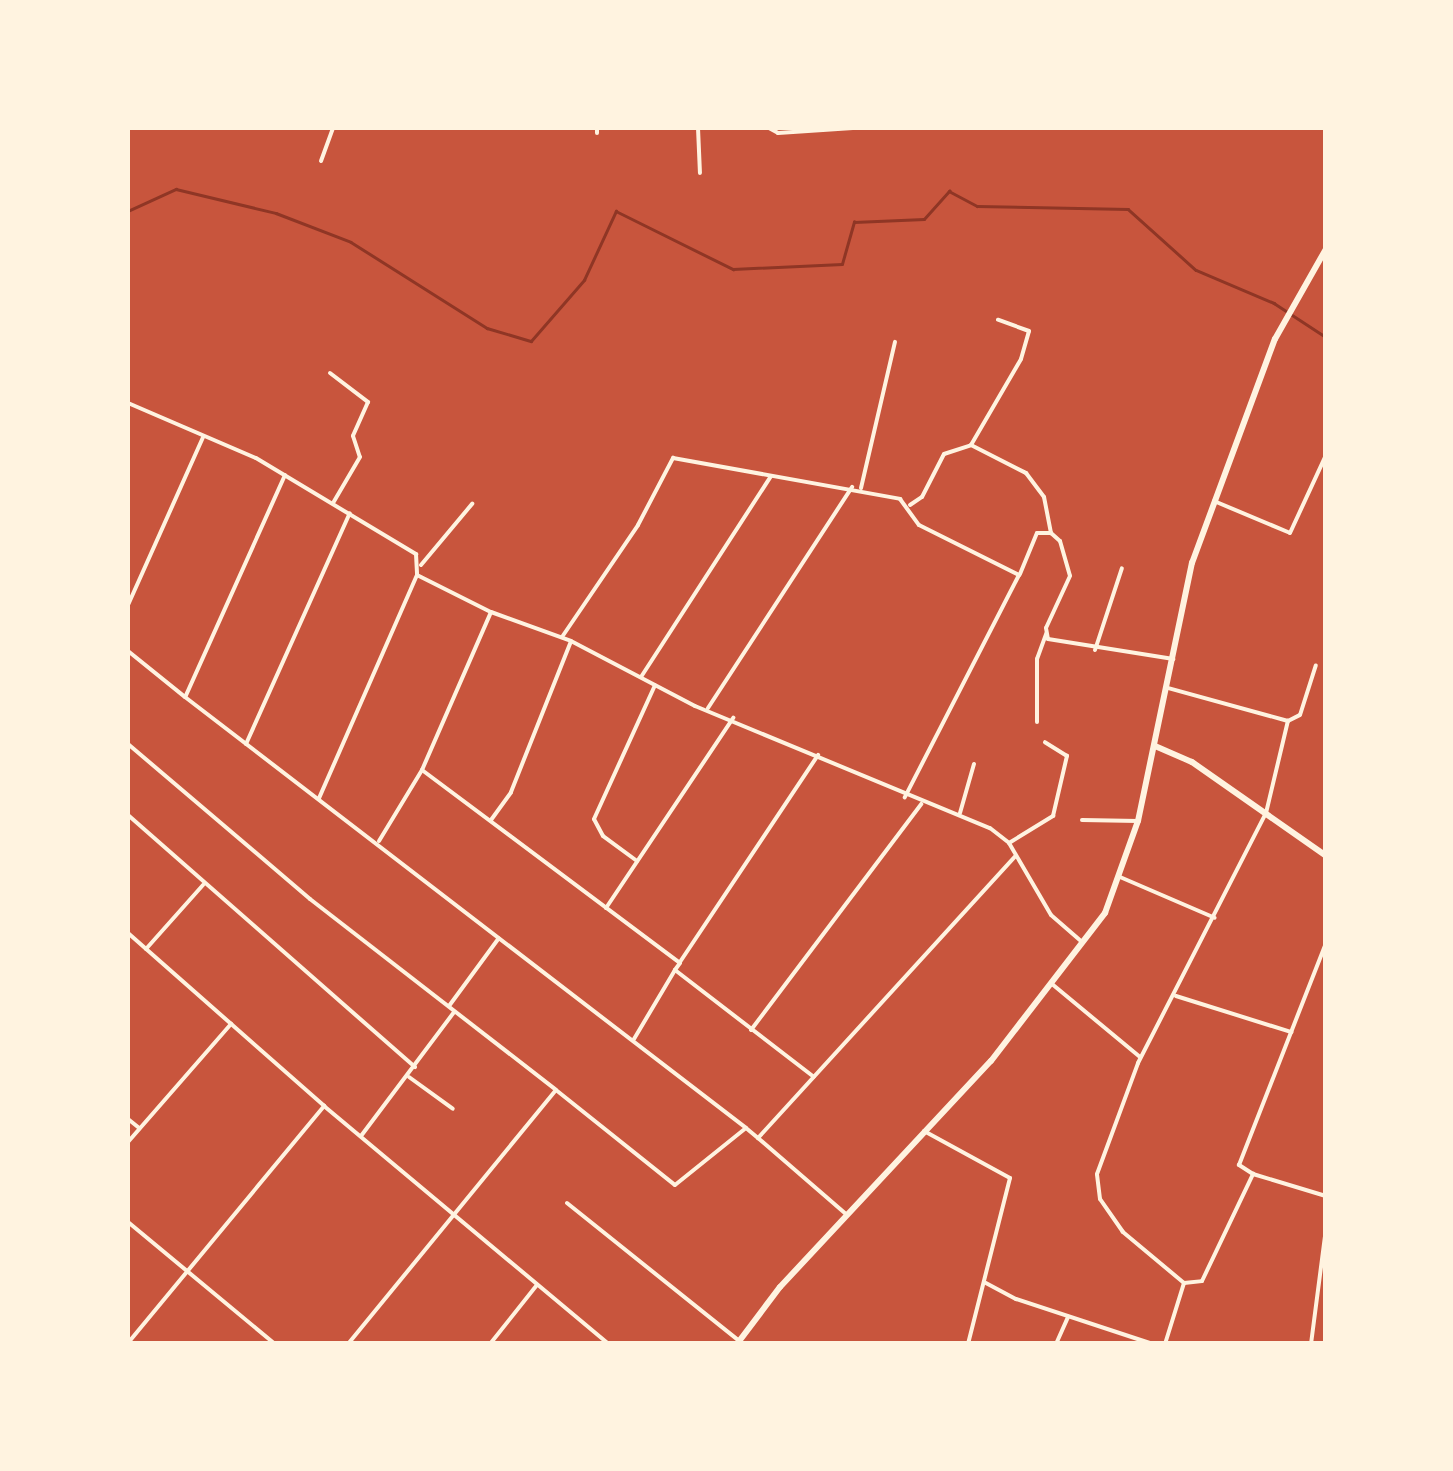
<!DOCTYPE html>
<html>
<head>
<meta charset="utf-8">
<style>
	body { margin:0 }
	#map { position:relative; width:1453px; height:1471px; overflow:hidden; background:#c8553d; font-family:Overpass,sans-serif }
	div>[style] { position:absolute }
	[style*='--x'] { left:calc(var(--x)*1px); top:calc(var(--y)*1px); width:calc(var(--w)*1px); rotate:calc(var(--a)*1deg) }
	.stream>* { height:2.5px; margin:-1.25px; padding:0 1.25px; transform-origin:1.25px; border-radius:1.25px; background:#8f3625 }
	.minor>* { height:4px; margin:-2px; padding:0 2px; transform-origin:2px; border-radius:2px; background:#fff3e0 }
	.secondary>* { height:6px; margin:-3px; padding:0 3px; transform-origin:3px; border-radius:3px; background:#fff3e0 }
	.primary>* { height:6px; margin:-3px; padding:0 3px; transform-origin:3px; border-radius:3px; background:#fff3e0 }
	span { translate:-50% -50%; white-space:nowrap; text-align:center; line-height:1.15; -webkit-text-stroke:8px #fff3e0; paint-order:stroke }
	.frame { position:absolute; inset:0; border:130px solid #fff3e0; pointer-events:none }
</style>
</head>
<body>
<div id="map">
	<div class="stream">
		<div style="--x:128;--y:211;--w:53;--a:-24.6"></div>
		<div style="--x:176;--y:189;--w:103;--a:13.5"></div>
		<div style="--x:276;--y:213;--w:80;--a:21.1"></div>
		<div style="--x:351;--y:242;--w:161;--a:32.3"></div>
		<div style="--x:487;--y:328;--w:46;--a:16.5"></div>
		<div style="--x:531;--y:341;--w:81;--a:-49"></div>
		<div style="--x:584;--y:280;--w:76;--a:-65.1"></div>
		<div style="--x:616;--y:211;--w:131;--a:26.4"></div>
		<div style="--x:733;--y:269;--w:109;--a:-2.6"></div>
		<div style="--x:842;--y:264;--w:44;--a:-74.1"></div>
		<div style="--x:854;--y:222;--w:70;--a:-2.5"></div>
		<div style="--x:924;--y:219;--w:38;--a:-48"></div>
		<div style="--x:949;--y:191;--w:32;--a:28"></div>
		<div style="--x:977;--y:206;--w:151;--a:1.1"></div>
		<div style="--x:1128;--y:209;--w:91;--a:41.9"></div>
		<div style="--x:1196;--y:270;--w:85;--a:22.9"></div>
		<div style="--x:1274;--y:303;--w:62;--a:33.2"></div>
	</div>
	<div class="minor">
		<div style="--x:597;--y:128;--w:5;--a:90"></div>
		<div style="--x:698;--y:128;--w:45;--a:87.5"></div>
		<div style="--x:769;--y:128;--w:10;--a:29"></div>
		<div style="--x:778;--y:133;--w:75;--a:-3.8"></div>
		<div style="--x:321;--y:161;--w:35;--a:-70"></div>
		<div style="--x:330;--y:373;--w:48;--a:37.3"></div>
		<div style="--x:368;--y:402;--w:37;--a:114"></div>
		<div style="--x:353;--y:436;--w:22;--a:72"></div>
		<div style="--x:360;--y:457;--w:53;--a:120.4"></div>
		<div style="--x:128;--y:403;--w:139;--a:23.3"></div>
		<div style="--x:256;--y:458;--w:187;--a:31"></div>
		<div style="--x:416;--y:554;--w:21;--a:87"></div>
		<div style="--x:417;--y:575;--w:244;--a:113.7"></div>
		<div style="--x:971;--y:445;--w:99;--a:-59.8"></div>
		<div style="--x:1021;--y:359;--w:29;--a:-74"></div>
		<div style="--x:1029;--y:331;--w:33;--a:-160"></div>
		<div style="--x:285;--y:475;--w:243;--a:114.2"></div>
		<div style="--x:185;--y:697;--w:707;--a:37.53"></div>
		<div style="--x:861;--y:488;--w:150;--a:-76.9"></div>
		<div style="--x:1214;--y:501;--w:82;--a:22.8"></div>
		<div style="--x:1290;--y:533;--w:86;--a:-65.2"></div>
		<div style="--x:910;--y:505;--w:14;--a:-34"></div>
		<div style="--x:922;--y:497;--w:48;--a:-62.9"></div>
		<div style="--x:944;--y:454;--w:28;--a:-18"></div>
		<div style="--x:971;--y:445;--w:62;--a:27"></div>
		<div style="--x:1026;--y:473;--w:30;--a:53"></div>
		<div style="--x:1044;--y:497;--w:37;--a:79"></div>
		<div style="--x:421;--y:565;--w:80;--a:-50.1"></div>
		<div style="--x:1020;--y:574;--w:44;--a:-67.5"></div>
		<div style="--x:1037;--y:533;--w:14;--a:0"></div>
		<div style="--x:1051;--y:533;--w:12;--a:42"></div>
		<div style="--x:1060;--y:541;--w:36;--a:74"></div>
		<div style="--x:1070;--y:576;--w:57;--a:114.8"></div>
		<div style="--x:1046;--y:628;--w:11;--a:80"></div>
		<div style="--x:1048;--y:639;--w:127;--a:9.1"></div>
		<div style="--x:417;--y:575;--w:83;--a:26.6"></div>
		<div style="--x:491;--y:612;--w:85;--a:19.9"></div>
		<div style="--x:571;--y:641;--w:140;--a:27.7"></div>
		<div style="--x:695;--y:706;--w:319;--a:22.5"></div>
		<div style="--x:990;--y:828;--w:24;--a:38"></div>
		<div style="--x:1009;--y:843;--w:83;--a:59.7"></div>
		<div style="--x:1051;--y:915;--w:40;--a:41"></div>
		<div style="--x:128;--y:605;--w:184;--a:-65.9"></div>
		<div style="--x:562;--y:637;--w:135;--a:-55.8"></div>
		<div style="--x:638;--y:525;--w:76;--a:-62.4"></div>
		<div style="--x:673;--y:458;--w:231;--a:10.2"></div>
		<div style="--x:900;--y:499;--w:32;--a:54"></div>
		<div style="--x:919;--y:525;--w:112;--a:26.6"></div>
		<div style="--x:1019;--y:575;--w:250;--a:117.2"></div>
		<div style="--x:1095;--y:650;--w:86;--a:-71.8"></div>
		<div style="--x:128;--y:651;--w:73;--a:38.9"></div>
		<div style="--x:641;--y:677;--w:239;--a:-57.1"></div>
		<div style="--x:708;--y:708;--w:264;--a:-56.9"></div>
		<div style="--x:1288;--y:721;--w:13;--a:-27"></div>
		<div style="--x:1300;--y:715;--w:52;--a:-72.3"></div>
		<div style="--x:1037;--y:722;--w:63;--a:-90"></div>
		<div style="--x:1037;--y:659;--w:27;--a:-70"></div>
		<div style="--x:128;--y:744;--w:239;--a:40.4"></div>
		<div style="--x:310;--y:899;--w:311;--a:37.8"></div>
		<div style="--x:246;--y:744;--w:253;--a:-65.8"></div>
		<div style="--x:422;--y:770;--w:322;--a:36.8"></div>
		<div style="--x:680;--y:963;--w:9;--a:126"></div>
		<div style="--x:675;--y:970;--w:175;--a:37.6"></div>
		<div style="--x:960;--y:813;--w:51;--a:-74.1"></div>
		<div style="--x:128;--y:815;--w:382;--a:41.3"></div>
		<div style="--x:491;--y:820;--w:34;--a:-54"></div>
		<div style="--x:511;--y:792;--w:162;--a:-68.3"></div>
		<div style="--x:1082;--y:820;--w:56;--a:1"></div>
		<div style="--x:379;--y:841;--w:83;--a:-58.8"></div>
		<div style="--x:422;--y:770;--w:172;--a:-66.4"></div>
		<div style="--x:1009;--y:843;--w:52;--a:-31.5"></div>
		<div style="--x:1053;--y:816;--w:62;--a:-76.9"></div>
		<div style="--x:1067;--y:756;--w:26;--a:-148"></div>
		<div style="--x:637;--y:861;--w:42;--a:-143.7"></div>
		<div style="--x:603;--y:836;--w:19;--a:-118"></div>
		<div style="--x:594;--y:819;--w:147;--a:-65.5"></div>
		<div style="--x:1120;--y:877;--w:103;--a:23.3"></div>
		<div style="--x:606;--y:908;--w:229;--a:-56.2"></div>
		<div style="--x:128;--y:933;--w:261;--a:41.4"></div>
		<div style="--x:146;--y:949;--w:86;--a:-48.3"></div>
		<div style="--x:680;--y:962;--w:249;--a:-56.3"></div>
		<div style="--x:1052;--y:984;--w:114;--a:39.7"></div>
		<div style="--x:1176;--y:996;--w:121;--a:17.4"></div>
		<div style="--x:449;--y:1006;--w:84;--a:-53.7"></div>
		<div style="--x:751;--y:1030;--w:283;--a:-53"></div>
		<div style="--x:634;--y:1039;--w:80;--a:-59.3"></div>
		<div style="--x:409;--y:1077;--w:54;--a:36"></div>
		<div style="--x:128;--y:1119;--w:14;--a:39"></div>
		<div style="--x:924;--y:1131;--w:98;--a:28.7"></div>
		<div style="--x:1010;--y:1178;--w:171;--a:104.2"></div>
		<div style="--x:361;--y:1136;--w:155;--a:-53.1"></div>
		<div style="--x:758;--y:1138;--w:115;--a:40.8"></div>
		<div style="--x:128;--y:1142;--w:157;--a:-48.9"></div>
		<div style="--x:1253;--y:1174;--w:76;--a:16.8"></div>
		<div style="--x:567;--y:1203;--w:221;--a:38.7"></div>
		<div style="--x:128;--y:1222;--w:191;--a:39.7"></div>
		<div style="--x:984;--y:1282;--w:36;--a:28"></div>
		<div style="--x:1016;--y:1299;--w:144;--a:18.2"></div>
		<div style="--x:1184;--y:1283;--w:18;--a:-6"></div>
		<div style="--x:1202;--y:1281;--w:119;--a:-64.5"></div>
		<div style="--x:1253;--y:1174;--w:17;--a:-147"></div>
		<div style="--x:1239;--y:1165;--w:238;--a:-68.6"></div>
		<div style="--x:128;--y:1343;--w:308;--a:-50.4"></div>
		<div style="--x:324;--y:1106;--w:371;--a:39.9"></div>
		<div style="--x:348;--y:1344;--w:328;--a:-50.7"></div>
		<div style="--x:556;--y:1090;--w:152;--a:38.6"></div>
		<div style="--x:675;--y:1185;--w:91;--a:-38.8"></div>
		<div style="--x:746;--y:1128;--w:16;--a:40"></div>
		<div style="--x:758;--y:1138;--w:381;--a:-47.6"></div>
		<div style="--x:490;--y:1344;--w:75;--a:-51.5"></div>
		<div style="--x:1056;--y:1344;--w:30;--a:-66"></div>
		<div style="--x:1165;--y:1344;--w:64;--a:-72.7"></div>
		<div style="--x:1184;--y:1283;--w:80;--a:-140.1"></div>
		<div style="--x:1123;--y:1232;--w:40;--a:-124.9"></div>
		<div style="--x:1100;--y:1199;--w:25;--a:-97"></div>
		<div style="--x:1097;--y:1174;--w:118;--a:-69.7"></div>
		<div style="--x:1138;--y:1063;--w:281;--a:-62.9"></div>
		<div style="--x:1266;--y:813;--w:95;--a:-76.6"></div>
		<div style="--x:1288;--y:721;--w:124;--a:-164.6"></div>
		<div style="--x:1311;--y:1344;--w:117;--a:-82.6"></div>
	</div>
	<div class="secondary">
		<div style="--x:1155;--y:746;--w:40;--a:23.4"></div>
		<div style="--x:1192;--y:762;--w:164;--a:35"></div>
	</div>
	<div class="primary">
		<div style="--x:737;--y:1344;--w:71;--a:-53"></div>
		<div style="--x:780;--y:1287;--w:309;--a:-47"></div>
		<div style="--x:991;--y:1061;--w:187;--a:-52.4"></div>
		<div style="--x:1105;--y:913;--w:98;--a:-70.3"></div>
		<div style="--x:1138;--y:821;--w:264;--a:-78.2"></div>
		<div style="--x:1192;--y:563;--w:239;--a:-69.7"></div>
		<div style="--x:1275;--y:339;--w:103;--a:-60.5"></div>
	</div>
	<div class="frame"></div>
</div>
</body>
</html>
